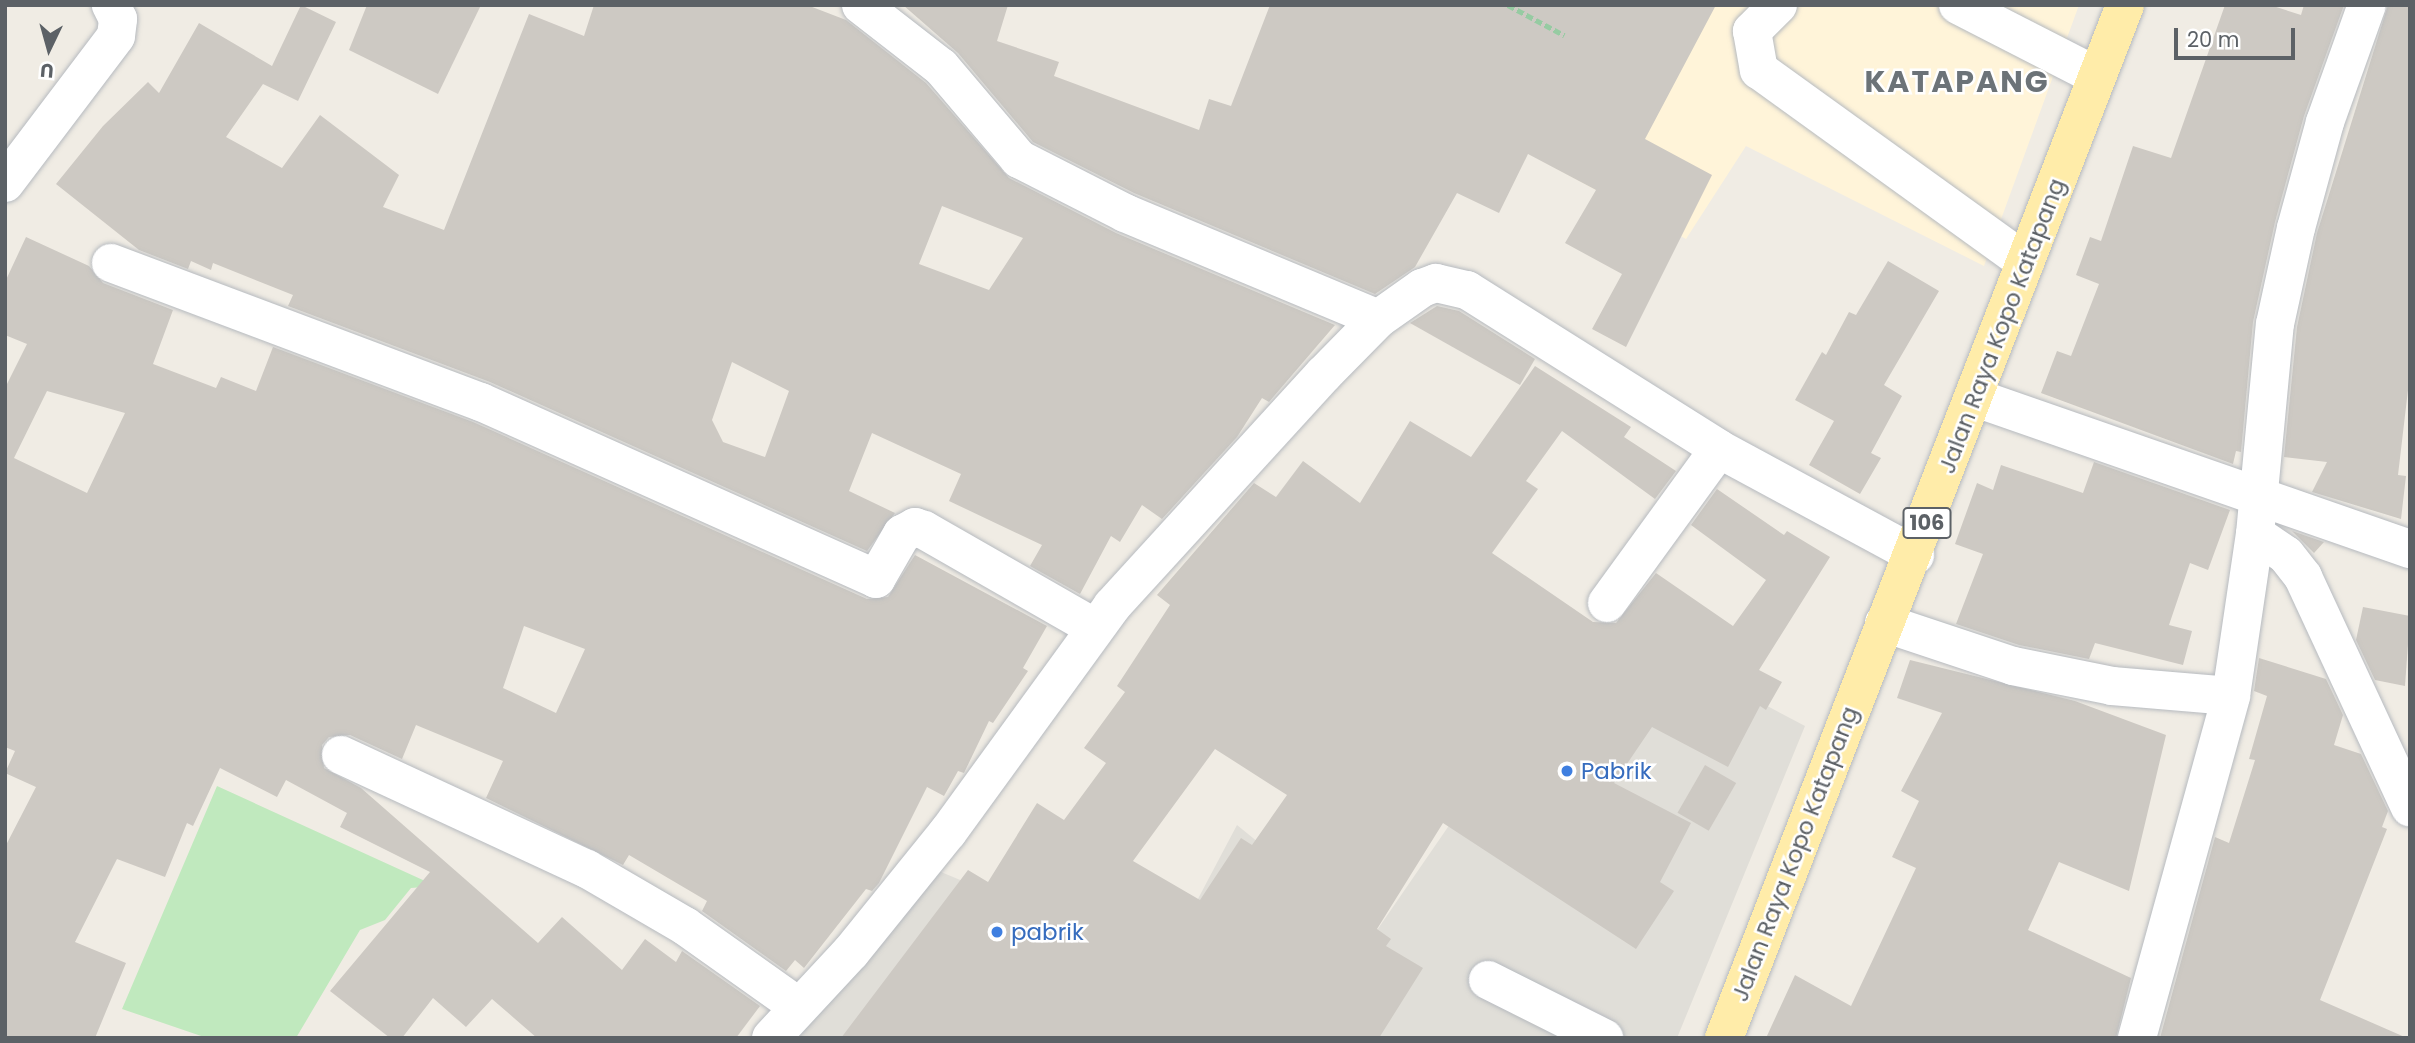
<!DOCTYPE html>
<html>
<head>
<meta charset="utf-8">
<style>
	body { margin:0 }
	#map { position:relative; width:2415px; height:1043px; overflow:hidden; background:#f0ece4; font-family:Poppins,sans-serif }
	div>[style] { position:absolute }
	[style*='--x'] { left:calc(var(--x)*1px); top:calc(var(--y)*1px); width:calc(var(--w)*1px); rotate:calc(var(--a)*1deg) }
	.commercial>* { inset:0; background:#fff4d9 }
	.industrial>* { inset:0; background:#e0ded8 }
	.green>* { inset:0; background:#c0e9be }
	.building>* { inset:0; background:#cdc9c3; transform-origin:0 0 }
	.path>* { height:4.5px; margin-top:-2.25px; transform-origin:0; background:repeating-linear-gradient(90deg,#96cba2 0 7px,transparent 0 10.5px) }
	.roads { filter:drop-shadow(0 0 2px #b6babf) drop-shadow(0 0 2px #b6babf) }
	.minor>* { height:38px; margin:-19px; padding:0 19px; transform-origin:19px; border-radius:19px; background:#fff }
	.major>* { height:38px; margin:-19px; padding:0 19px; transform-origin:19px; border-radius:19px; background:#ffeca9 }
	.dots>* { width:19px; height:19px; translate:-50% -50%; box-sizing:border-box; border:4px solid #fff; border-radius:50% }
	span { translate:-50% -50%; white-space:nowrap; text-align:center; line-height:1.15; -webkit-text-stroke:5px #fff; paint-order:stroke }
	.shield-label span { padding:2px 5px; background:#fff; border:2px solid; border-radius:5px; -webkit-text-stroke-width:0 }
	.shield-label { font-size:21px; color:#5c6166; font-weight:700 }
	.street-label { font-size:23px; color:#5c6166 }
	.shop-label { font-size:23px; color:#366cbe }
	.left { translate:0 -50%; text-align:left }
	.district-label { font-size:30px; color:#6c7378; font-weight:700; letter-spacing:2px }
	.frame { position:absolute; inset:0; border:7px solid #5c6166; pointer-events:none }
	.north { position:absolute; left:14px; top:14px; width:70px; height:70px; -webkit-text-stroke:5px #fff; paint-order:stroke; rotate:185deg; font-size:19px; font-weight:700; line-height:28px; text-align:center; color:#5c6166 }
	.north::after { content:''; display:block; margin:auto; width:24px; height:32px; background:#5c6166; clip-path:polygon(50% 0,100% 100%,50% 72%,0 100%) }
	.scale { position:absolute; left:2174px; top:28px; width:121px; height:32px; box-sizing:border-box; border:4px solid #5c6166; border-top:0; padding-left:9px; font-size:21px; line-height:24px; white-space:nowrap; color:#5c6166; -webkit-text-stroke:5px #fff; paint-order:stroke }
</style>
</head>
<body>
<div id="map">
	<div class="commercial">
		<div style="clip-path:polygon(1607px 5px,2079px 5px,1984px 266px,1746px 146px,1686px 239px,1524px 151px)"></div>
	</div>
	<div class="industrial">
		<div style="clip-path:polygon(1666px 652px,1805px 726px,1677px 1038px,797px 1038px,934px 869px,1163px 965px,1237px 825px,1373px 936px,1558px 667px)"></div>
	</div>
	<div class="green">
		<div style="clip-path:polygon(217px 786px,436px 886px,411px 888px,385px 920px,360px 930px,296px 1038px,207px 1038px,122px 1009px)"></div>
	</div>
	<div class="building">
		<div style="clip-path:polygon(evenodd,301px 5px,336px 22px,298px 101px,263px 84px,226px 137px,282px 168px,320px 115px,399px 175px,383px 207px,444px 230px,529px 14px,584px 36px,594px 5px,807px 5px,846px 20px,926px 83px,1009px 178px,1116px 233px,1335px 325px,1269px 402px,1262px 398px,1237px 437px,1162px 519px,1142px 505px,1120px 542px,1111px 536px,1080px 594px,1030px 566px,1042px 545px,949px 501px,961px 474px,872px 433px,849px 491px,895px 513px,867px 551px,490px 382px,288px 306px,293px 295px,213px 263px,211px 270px,191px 261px,188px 269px,139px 250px,56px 184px,103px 126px,148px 82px,159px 93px,199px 23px,272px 66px,301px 5px,942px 206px,1023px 238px,989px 290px,919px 264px,942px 206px,301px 5px,732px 362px,789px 391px,765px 457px,723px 442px,712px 420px,732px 362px)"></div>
		<div style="clip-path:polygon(367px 5px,481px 5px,438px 94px,349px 50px)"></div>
		<div style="clip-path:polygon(903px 5px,1008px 5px,997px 41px,1059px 62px,1054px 76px,1199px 130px,1209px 99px,1231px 106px,1270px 5px,1716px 5px,1645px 139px,1712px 175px,1626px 347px,1592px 329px,1622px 274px,1565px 243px,1596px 190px,1528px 154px,1499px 213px,1457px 193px,1415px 267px,1375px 294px,1134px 193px,1033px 142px,958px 53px)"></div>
		<div style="clip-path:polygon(2225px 5px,2270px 5px,2301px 15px,2304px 5px,2344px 5px,2304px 116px,2275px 222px,2253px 322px,2241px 452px,2236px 451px,2233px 464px,2041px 393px,2057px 351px,2071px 356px,2099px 284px,2076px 275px,2090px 237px,2101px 241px,2133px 146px,2171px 158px)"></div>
		<div style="clip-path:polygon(2388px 5px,2410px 5px,2410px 373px,2398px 475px,2406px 476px,2401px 519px,2312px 492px,2327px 462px,2284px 457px,2297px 327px,2317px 233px)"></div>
		<div style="clip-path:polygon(evenodd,26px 237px,89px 266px,103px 283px,173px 310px,153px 364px,216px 388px,221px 377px,256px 391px,273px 347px,473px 422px,867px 599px,888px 597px,915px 555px,1047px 626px,1023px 668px,1028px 671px,993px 723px,989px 721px,964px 773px,958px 771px,944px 796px,927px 787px,879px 883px,872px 891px,866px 889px,804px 968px,795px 960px,786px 971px,702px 911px,707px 901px,629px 855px,623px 865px,486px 798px,503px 761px,416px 725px,402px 759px,350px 735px,329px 737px,322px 745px,324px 768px,361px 788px,538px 943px,562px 917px,622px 970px,645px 939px,676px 962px,682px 951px,760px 1006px,736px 1038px,537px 1038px,492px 999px,466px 1027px,433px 998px,402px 1038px,390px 1038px,330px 991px,430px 872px,340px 827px,347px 813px,286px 780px,277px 797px,220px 768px,193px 826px,187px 823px,165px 877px,117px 859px,75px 942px,126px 963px,95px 1038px,5px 1038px,5px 847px,36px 787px,5px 773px,15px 751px,5px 747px,5px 388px,27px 344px,5px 335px,5px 282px,26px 237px,47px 391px,125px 413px,87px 493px,14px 458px,47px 391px,26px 237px,524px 626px,585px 649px,556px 713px,503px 688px,524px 626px)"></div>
		<div style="clip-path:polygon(1888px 261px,1939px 291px,1884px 385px,1902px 396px,1871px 453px,1881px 458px,1860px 494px,1809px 465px,1834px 421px,1795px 400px,1822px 352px,1826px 355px,1849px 312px,1856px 315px)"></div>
		<div style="clip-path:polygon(1437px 306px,1459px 311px,1535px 359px,1520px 385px,1410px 323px)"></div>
		<div style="clip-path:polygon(evenodd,1535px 366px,1631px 427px,1624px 437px,1676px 471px,1655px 499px,1562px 431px,1526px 481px,1538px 489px,1492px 553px,1593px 622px,1616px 623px,1656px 573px,1733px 626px,1766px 580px,1691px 525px,1717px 489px,1784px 535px,1787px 531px,1830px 557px,1759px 670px,1782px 682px,1766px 710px,1760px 706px,1728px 767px,1652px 727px,1614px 783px,1691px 823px,1660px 882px,1674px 891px,1636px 949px,1443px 823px,1377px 929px,1391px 939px,1386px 946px,1423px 968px,1379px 1038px,841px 1038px,968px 870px,988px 882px,1037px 803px,1064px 820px,1106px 763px,1084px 748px,1125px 692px,1117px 686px,1170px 605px,1157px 595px,1254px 483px,1276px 497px,1303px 461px,1360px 503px,1410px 421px,1471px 457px,1535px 366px,1215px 749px,1287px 795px,1252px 845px,1241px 838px,1200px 900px,1133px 861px,1215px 749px)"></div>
		<div style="clip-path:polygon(2094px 462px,2230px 510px,2208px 570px,2190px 563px,2169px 625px,2192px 631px,2183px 665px,2095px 643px,2089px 659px,2019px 645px,1956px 624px,1983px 554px,1955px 544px,1977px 483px,1993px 490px,2001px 465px,2083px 493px)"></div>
		<div style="clip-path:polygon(2292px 531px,2324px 542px,2314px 553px)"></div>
		<div style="clip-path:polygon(2363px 607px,2410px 616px,2405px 686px,2375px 680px,2356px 640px)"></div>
		<div style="clip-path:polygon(2259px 658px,2326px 679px,2343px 715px,2334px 745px,2361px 754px,2388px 811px,2382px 827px,2387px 829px,2320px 1000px,2407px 1038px,2160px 1038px,2215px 837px,2229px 843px,2255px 760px,2249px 759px,2267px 696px,2254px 691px)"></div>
		<div style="clip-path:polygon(1910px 660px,2075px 701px,2166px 735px,2129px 891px,2059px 862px,2028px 930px,2131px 978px,2116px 1038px,1766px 1038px,1795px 975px,1851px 1006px,1916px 868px,1892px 857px,1919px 801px,1901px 791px,1942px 713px,1897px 698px)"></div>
		<div style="left:1705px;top:765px;width:36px;height:55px;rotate:30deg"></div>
	</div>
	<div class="path">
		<div style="--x:1508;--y:5;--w:64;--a:28.2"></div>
	</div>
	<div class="roads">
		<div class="minor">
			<div style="--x:861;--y:5;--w:101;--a:37.8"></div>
			<div style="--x:941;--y:67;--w:121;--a:49.7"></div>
			<div style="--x:1019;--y:159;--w:119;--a:27"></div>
			<div style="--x:1125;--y:213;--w:274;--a:22.7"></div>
			<div style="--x:1778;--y:5;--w:37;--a:135"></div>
			<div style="--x:1752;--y:31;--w:40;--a:80"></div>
			<div style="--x:1759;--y:70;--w:328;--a:35.8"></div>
			<div style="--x:1958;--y:5;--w:156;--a:27.1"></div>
			<div style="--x:5;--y:183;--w:184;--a:-52.9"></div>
			<div style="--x:116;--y:36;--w:17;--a:-83"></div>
			<div style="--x:118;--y:19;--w:16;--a:-117"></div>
			<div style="--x:111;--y:263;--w:395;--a:20.6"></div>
			<div style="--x:481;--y:402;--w:433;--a:24.1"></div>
			<div style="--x:876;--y:579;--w:52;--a:-60"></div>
			<div style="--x:902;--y:534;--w:15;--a:-28"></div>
			<div style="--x:915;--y:527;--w:9;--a:18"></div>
			<div style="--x:924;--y:530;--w:197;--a:29.8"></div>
			<div style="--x:1976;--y:398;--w:460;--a:19.2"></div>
			<div style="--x:2255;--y:534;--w:37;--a:34"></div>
			<div style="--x:2286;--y:555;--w:28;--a:52"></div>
			<div style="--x:2303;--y:577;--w:254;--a:65.1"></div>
			<div style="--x:1607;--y:603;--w:190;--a:-54"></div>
			<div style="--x:1884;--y:623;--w:136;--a:18.4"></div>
			<div style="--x:2013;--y:666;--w:101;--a:11.4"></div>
			<div style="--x:2112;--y:686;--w:119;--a:4.8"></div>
			<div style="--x:341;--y:755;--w:271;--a:24.9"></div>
			<div style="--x:587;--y:869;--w:113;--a:30.2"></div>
			<div style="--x:685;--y:926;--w:140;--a:35.4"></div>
			<div style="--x:1488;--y:980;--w:130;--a:26.6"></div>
			<div style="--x:771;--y:1038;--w:117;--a:-47.1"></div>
			<div style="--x:851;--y:952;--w:154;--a:-51.1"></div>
			<div style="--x:948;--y:832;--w:279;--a:-54"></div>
			<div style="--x:1112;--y:606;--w:313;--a:-47.6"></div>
			<div style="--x:1323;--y:375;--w:78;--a:-45.5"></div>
			<div style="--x:1378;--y:319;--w:54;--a:-35.2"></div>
			<div style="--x:1422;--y:288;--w:15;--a:-20"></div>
			<div style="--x:1436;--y:283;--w:32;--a:13"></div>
			<div style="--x:1467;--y:290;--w:298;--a:32.2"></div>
			<div style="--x:1719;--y:449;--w:223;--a:28.4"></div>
			<div style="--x:2137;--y:1038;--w:355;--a:-74.6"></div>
			<div style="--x:2231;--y:696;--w:164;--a:-81.6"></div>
			<div style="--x:2255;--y:534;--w:211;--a:-84.6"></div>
			<div style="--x:2275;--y:324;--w:98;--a:-77.7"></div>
			<div style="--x:2296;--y:228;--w:110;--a:-74.7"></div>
			<div style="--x:2325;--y:122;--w:124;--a:-70.3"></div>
		</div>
		<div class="major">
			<div style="--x:1724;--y:1038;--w:1108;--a:-68.78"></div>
		</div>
	</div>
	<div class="dots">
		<div style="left:1567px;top:771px;background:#3f7fe0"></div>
		<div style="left:997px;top:932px;background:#3f7fe0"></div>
	</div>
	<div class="shield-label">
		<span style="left:1927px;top:523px">106</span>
	</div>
	<div class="street-label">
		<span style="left:2002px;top:326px;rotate:-69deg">Jalan Raya Kopo Katapang</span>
		<span style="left:1795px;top:854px;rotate:-69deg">Jalan Raya Kopo Katapang</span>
	</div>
	<div class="shop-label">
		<span class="left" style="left:1581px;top:771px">Pabrik</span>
		<span class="left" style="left:1011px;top:932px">pabrik</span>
	</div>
	<div class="district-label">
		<span style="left:1957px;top:82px">KATAPANG</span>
	</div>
	<div class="frame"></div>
	<div class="north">U</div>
	<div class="scale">20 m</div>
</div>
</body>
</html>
